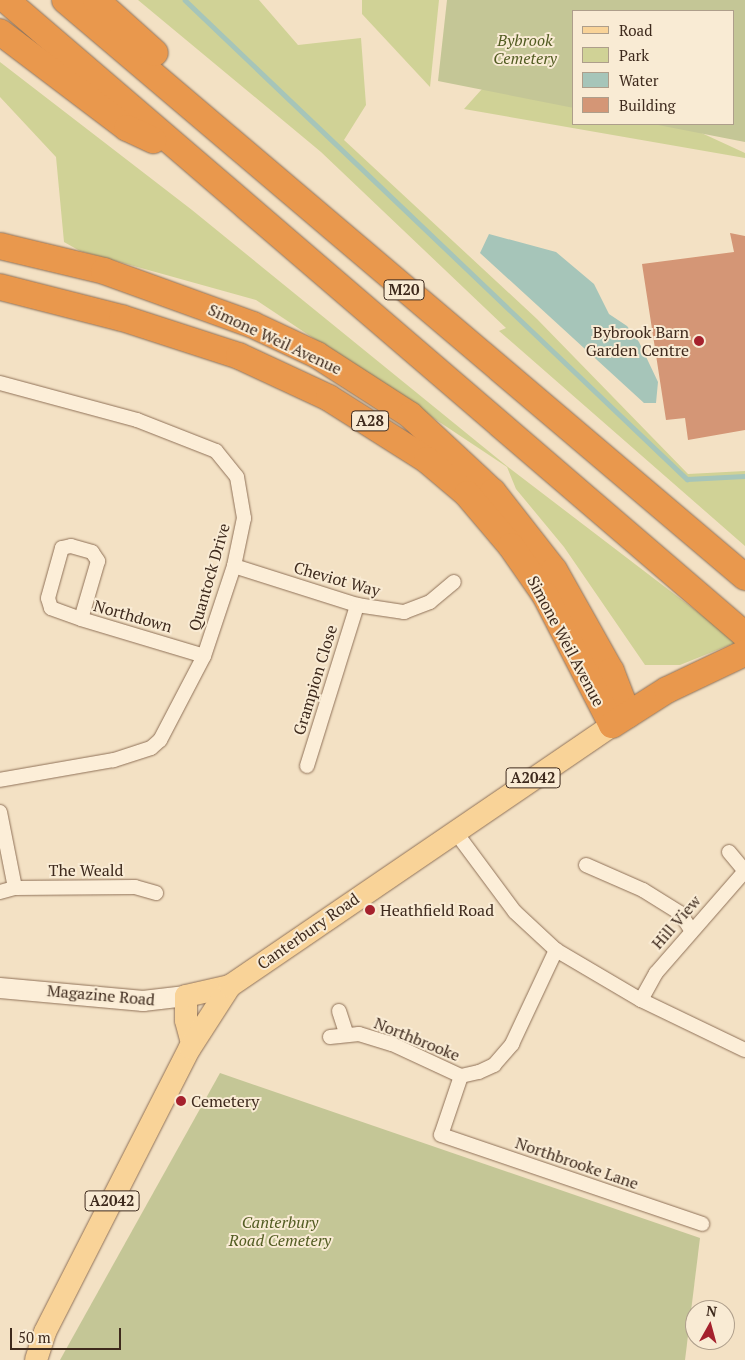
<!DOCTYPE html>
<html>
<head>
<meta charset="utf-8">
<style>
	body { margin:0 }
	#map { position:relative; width:745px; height:1360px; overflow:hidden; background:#f3e1c4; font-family:"PT Serif",serif }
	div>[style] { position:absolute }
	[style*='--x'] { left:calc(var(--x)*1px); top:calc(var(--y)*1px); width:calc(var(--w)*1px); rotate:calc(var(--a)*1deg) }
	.green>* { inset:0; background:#d0d296 }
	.cemetery>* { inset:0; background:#c4c696 }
	.water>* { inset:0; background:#a6c5b9 }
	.stream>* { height:4.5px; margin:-2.25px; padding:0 2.25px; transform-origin:2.25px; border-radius:2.25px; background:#a6c5b9 }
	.building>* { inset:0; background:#d49676 }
	.roads { filter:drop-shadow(0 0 1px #8f7158) drop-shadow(0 0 1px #8f7158) }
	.street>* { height:14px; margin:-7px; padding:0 7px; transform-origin:7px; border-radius:7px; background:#fceed8 }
	.secondary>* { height:20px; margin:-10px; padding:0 10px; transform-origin:10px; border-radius:10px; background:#fceed8 }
	.primary>* { height:22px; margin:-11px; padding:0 11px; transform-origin:11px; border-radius:11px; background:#f9d398 }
	.highway>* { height:26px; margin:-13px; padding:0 13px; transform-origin:13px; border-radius:13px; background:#e9984d }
	.dots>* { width:14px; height:14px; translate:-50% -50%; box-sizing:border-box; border:2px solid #f9ebd4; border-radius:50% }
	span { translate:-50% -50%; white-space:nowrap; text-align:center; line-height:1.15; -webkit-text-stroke:4px #f9ebd4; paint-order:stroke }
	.shield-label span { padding:1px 4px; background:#f9ebd4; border:1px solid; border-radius:4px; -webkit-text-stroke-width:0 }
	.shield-label { font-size:15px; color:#3e2a1d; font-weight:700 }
	.park-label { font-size:16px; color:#525c22; font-style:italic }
	.poi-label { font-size:16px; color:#3e2a1d }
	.right { translate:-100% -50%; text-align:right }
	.left { translate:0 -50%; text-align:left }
	.street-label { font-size:16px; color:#3e2a1d }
	.legend { position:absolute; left:572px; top:10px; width:162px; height:115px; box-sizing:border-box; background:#f9ebd4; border:1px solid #ae9e8b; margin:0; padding:6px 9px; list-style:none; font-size:15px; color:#3e2a1d }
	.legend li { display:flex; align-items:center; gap:10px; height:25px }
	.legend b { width:25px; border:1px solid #ae9e8b }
	.north { position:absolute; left:685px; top:1300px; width:50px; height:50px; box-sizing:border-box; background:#f9ebd4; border:1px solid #ae9e8b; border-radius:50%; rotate:7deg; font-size:14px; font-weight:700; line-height:20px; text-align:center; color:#3e2a1d }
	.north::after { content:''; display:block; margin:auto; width:18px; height:22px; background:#a5212d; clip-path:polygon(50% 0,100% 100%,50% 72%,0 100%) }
	.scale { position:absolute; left:10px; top:1328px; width:111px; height:22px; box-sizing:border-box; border:2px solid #3e2a1d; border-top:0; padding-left:6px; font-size:15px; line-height:18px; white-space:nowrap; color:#3e2a1d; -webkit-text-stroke:4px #f9ebd4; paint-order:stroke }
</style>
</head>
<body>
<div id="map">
	<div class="green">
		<div style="clip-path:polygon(138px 0,259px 0,298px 45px,361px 38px,366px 105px,344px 140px,537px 319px,688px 474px,745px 471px,745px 546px,499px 331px,506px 328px,321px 152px)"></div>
		<div style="clip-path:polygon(362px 0,439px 0,430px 87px,362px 14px)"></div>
		<div style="clip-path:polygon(0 62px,192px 210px,508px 467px,737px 642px,680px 665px,645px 665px,564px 547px,516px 489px,507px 467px,256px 300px,80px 251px,64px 242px,56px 157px,0 97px)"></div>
		<div style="clip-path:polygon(491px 79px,574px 96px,574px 124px,682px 124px,745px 153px,745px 158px,464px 109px)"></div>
	</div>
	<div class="cemetery">
		<div style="clip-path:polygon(447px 0,745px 0,745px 142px,653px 124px,734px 124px,734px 11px,574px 11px,574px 108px,438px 81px)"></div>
		<div style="clip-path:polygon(220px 1073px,700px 1238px,685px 1360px,60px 1360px)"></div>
	</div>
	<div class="water">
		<div style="clip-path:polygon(489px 234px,556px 252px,594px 284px,609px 314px,627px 326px,639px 342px,658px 382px,656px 403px,644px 403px,480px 253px)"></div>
	</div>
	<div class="stream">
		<div style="--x:185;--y:0;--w:694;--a:43.66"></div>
		<div style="--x:687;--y:479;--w:58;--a:-3"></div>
	</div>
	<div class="building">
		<div style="clip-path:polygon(730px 233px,745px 236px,745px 430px,688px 440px,685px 418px,666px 420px,642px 264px,734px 252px)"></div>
	</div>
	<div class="roads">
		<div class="street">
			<div style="--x:0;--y:383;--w:142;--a:15.1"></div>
			<div style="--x:137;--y:420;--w:85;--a:21.4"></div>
			<div style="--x:216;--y:451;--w:33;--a:51"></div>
			<div style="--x:237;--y:477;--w:42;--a:80.3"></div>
			<div style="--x:244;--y:518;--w:49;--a:101.8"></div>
			<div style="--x:234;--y:566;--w:95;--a:108.4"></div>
			<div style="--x:204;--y:656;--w:95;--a:117.6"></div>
			<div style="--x:160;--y:740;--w:12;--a:138"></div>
			<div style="--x:151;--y:748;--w:40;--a:162"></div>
			<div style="--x:113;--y:760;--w:115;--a:170"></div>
			<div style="--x:71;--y:546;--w:22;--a:16"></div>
			<div style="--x:92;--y:552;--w:11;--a:56"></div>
			<div style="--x:98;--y:561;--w:60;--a:106.3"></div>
			<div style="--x:81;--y:619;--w:32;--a:-160"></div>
			<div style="--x:51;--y:608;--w:10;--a:-107"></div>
			<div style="--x:48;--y:598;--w:52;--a:-74.4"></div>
			<div style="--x:62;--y:548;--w:9;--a:-13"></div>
			<div style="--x:234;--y:566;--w:129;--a:17.6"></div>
			<div style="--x:357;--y:605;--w:48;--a:8.5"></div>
			<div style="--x:404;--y:612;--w:28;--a:-21"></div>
			<div style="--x:430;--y:602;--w:31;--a:-40"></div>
			<div style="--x:81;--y:619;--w:128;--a:16.7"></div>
			<div style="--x:307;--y:766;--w:169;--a:-72.7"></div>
			<div style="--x:0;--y:812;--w:77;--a:78.8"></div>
			<div style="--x:454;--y:830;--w:102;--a:53.4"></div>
			<div style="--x:515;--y:912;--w:56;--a:42.8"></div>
			<div style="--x:556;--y:950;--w:99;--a:30.5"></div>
			<div style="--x:641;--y:1000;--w:115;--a:25.7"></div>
			<div style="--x:729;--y:852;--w:25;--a:50"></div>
			<div style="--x:586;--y:865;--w:62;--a:23.7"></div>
			<div style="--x:643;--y:890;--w:44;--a:31.9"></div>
			<div style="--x:680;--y:913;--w:20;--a:57"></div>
			<div style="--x:0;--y:892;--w:16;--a:-15"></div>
			<div style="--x:15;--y:888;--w:120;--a:-0.5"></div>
			<div style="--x:135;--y:887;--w:22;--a:16"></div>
			<div style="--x:641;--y:1000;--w:31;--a:-61"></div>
			<div style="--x:656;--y:973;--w:135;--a:-48.9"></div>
			<div style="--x:339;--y:1011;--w:25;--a:72"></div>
			<div style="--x:330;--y:1037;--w:29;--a:-6"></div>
			<div style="--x:359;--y:1034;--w:34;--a:17"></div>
			<div style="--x:392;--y:1044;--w:76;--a:24.9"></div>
			<div style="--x:461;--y:1076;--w:18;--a:-13"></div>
			<div style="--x:479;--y:1072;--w:17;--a:-25"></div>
			<div style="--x:494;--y:1065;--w:28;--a:-49"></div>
			<div style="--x:512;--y:1044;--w:104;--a:-64.9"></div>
			<div style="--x:461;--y:1076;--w:62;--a:108.7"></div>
			<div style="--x:441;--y:1135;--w:276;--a:18.8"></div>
		</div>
		<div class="secondary">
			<div style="--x:0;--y:988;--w:144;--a:5.2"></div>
			<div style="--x:143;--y:1001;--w:43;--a:-6.6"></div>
		</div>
		<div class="primary">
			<div style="--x:192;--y:1043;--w:24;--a:-105"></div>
			<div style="--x:186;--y:1020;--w:24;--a:-90"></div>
			<div style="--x:186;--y:996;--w:45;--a:-12.8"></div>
			<div style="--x:36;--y:1360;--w:29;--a:-72"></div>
			<div style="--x:45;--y:1332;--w:319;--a:-63"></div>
			<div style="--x:190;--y:1048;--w:74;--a:-57.2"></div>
			<div style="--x:230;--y:986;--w:463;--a:-34.3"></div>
		</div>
		<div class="highway">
			<div style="--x:6;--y:0;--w:974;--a:40.67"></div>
			<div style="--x:65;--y:0;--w:892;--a:40.32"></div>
			<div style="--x:96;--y:0;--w:79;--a:41.9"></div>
			<div style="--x:0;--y:32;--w:159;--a:37.1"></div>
			<div style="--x:127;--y:128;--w:29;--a:25"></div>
			<div style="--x:0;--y:246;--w:107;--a:13.5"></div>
			<div style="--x:104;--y:271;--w:158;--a:19.9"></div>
			<div style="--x:253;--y:325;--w:71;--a:25.1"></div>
			<div style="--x:317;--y:355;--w:111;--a:32.8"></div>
			<div style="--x:410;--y:415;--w:113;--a:42.9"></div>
			<div style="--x:493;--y:492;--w:99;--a:52"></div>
			<div style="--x:554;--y:570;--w:116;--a:60.6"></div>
			<div style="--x:611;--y:671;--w:47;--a:68.9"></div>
			<div style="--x:0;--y:287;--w:126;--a:14.3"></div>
			<div style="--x:122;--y:318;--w:123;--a:18"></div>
			<div style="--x:239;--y:356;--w:99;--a:25"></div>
			<div style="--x:329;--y:398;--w:116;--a:32.3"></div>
			<div style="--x:427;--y:460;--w:52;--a:40.4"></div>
			<div style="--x:467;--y:494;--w:68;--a:49.8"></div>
			<div style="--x:511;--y:546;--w:60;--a:55.2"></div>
			<div style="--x:545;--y:595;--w:146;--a:62.7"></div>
			<div style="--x:612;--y:725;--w:65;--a:-32.5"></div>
			<div style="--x:667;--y:690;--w:86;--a:-25.4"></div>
		</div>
	</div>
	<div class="dots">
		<div style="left:699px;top:341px;background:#a5212d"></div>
		<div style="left:370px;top:910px;background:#a5212d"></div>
		<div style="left:181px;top:1101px;background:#a5212d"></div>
	</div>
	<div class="shield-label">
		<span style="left:404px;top:290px">M20</span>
		<span style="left:370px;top:421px">A28</span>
		<span style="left:533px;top:778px">A2042</span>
		<span style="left:112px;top:1201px">A2042</span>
	</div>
	<div class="park-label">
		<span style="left:525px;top:49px">Bybrook<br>Cemetery</span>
		<span style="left:280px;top:1231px">Canterbury<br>Road Cemetery</span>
	</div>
	<div class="poi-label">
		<span class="right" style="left:689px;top:341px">Bybrook Barn<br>Garden Centre</span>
		<span class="left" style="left:380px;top:910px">Heathfield Road</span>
		<span class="left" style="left:191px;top:1101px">Cemetery</span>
	</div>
	<div class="street-label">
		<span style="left:275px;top:339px;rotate:25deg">Simone Weil Avenue</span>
		<span style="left:209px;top:577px;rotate:-74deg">Quantock Drive</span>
		<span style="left:337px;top:579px;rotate:16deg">Cheviot Way</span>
		<span style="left:133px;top:616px;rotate:16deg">Northdown</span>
		<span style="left:566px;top:641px;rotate:62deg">Simone Weil Avenue</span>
		<span style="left:315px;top:680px;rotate:-73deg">Grampion Close</span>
		<span style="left:86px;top:870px">The Weald</span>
		<span style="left:676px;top:922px;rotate:-49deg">Hill View</span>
		<span style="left:308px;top:931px;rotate:-35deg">Canterbury Road</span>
		<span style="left:101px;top:995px;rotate:5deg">Magazine Road</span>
		<span style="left:417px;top:1039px;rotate:22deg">Northbrooke</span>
		<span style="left:577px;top:1163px;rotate:19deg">Northbrooke Lane</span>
	</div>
	<ul class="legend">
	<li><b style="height:6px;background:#f9d398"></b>Road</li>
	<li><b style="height:14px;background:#d0d296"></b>Park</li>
	<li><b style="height:14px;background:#a6c5b9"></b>Water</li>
	<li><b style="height:14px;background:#d49676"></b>Building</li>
	</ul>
	<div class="north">N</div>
	<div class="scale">50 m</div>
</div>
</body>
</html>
